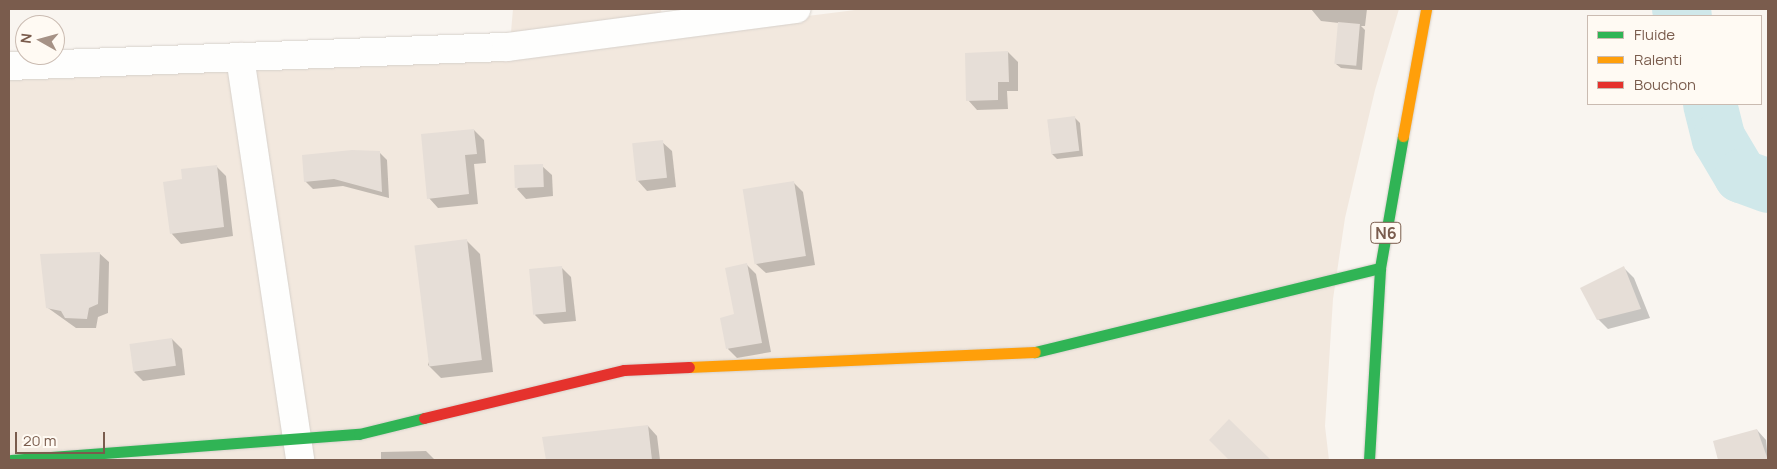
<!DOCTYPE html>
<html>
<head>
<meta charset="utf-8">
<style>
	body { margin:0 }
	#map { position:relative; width:1777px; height:469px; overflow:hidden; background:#f9f5f0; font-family:Manrope,sans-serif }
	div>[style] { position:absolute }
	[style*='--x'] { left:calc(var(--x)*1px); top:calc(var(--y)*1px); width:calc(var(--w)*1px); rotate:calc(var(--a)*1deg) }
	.residential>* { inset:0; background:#f2e8de }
	.shadow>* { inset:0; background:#0003 }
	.river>* { height:54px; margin:-27px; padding:0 27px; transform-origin:27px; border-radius:27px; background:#d0e8ea }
	.building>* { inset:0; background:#e6ded7; transform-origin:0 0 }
	.roads { filter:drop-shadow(0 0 1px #d7d1cb) drop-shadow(0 0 1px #d7d1cb) }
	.street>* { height:28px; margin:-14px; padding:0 14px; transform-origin:14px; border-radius:14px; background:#fefefd }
	.fast>* { height:11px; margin:-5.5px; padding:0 5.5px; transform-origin:5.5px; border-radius:5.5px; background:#30b455 }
	.slow>* { height:11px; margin:-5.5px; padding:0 5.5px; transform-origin:5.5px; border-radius:5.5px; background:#ff9f0a }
	.jam>* { height:11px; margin:-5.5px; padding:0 5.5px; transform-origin:5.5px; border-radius:5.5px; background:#e5322d }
	span { translate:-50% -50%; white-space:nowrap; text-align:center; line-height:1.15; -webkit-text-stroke:4px #fffaf3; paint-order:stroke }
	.shield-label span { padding:1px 4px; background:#fffaf3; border:1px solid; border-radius:4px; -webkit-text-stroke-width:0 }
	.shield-label { font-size:16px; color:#7a5c4d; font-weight:700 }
	.frame { position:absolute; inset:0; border:10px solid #7a5c4d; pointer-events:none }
	.legend { position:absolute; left:1587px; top:15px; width:175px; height:90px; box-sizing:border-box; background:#fffaf3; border:1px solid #cabbb1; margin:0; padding:6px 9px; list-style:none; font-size:15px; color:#7a5c4d }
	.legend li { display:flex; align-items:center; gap:10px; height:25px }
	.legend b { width:25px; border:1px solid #cabbb1 }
	.north { position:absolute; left:15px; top:15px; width:50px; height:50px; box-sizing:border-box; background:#fffaf3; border:1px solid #cabbb1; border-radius:50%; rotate:277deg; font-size:14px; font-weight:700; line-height:20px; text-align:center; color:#7a5c4d }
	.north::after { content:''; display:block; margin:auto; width:18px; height:22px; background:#a69286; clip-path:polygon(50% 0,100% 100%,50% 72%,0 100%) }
	.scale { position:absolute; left:15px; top:432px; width:90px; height:22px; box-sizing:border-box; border:2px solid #7a5c4d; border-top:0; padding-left:6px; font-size:15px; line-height:18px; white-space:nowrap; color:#7a5c4d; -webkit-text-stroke:4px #fffaf3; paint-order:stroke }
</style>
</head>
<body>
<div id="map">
	<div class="residential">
		<div style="clip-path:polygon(513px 9px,661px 9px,664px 34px,863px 9px,1399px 9px,1375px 90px,1345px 218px,1333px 299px,1325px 426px,1329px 460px,9px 460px,9px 79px,509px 55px)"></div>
	</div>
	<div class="shadow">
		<div style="clip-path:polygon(1311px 9px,1367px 9px,1365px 26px,1361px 26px,1365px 30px,1362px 70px,1341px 68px,1336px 64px,1339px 23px,1321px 21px)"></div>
		<div style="clip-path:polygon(1008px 52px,1018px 62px,1018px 91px,1007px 91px,1008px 109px,977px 110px,968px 100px)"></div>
		<div style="clip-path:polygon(1075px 118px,1080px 123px,1083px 156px,1057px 159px,1052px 154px,1048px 120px)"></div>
		<div style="clip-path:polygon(474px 130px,484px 140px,486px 163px,474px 164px,478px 204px,438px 208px,429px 198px)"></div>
		<div style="clip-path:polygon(662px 142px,672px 151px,676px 187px,647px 191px,638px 181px)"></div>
		<div style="clip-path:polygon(379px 152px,387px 160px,389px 198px,343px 186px,313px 189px,305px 181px)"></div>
		<div style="clip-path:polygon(216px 166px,226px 176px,233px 236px,181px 244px,172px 234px,165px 183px,184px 180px)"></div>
		<div style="clip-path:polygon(542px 166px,552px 175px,553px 196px,526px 199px,517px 189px)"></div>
		<div style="clip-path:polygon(793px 182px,803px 192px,815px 265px,766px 273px,756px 264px)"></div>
		<div style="clip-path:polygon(467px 241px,480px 254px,493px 372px,441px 378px,428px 365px)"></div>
		<div style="clip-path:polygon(99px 253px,109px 262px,108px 313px,98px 317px,96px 328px,76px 328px,48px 308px)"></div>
		<div style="clip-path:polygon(747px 265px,756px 274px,771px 352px,737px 358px,728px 349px)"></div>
		<div style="clip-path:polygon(561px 267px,571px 277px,576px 321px,544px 324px,535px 315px)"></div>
		<div style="clip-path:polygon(1624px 268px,1634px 278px,1650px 318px,1608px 329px,1598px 319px)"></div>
		<div style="clip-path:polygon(172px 339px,182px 349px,185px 375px,143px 381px,134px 372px)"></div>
		<div style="clip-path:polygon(648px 426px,657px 436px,660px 460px,547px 460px,543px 438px)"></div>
		<div style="clip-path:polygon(1757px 430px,1766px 440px,1768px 460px,1719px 460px,1714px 442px)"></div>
		<div style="clip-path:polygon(426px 451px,435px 460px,381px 460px,381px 452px)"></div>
	</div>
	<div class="river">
		<div style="--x:1679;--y:9;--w:9;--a:49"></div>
		<div style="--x:1710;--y:104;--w:36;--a:76"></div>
		<div style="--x:1719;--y:139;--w:43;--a:59.3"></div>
		<div style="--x:1741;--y:176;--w:29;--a:20"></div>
	</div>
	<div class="building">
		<div style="left:1338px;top:22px;width:22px;height:42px;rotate:5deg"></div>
		<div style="clip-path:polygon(1008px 51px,1009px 82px,998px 82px,998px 100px,966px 101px,965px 53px)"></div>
		<div style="left:1075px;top:116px;width:35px;height:28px;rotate:83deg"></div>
		<div style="clip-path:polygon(474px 129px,477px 154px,465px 155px,469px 194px,427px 199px,421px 134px)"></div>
		<div style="left:663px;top:140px;width:38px;height:31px;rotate:84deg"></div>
		<div style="clip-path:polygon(352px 150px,380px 151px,382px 192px,334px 179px,304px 182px,302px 155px)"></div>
		<div style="left:543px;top:164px;width:23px;height:29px;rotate:88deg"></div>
		<div style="clip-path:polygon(217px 165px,224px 227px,170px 234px,163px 182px,182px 179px,181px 169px)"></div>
		<div style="left:794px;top:181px;width:76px;height:52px;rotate:81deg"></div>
		<div style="left:467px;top:239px;width:122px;height:53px;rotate:83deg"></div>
		<div style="clip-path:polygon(100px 252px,98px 304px,89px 308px,87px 319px,65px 318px,61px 311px,46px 308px,40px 254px)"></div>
		<div style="clip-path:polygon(747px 263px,762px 343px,726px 349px,720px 318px,734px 314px,725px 268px)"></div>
		<div style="left:562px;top:266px;width:46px;height:33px;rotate:85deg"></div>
		<div style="clip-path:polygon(1624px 266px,1641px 309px,1597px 320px,1580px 288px)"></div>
		<div style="left:172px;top:338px;width:28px;height:43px;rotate:82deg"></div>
		<div style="clip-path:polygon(1229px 419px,1271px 460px,1229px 460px,1209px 440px)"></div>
		<div style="clip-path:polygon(648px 425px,652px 460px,546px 460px,542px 437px)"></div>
		<div style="clip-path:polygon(1757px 429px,1768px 460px,1718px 460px,1713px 441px)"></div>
	</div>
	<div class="roads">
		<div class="street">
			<div style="--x:240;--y:57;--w:407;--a:81.5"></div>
			<div style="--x:9;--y:66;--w:498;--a:-2.2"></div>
			<div style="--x:507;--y:47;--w:292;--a:-7.5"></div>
		</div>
		<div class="fast">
			<div style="--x:1035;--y:352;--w:355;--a:-13.7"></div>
			<div style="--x:11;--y:460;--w:349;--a:-4.3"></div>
			<div style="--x:359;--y:434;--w:67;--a:-13.8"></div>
			<div style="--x:1369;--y:460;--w:192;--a:-86.7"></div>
			<div style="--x:1380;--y:268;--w:134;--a:-80.1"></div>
		</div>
		<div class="slow">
			<div style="--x:1403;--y:136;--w:129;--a:-79.7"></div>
			<div style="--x:689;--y:367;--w:346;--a:-2.5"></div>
		</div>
		<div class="jam">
			<div style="--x:424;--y:418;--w:206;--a:-13.5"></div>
			<div style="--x:624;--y:370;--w:65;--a:-2.6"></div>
		</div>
	</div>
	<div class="shield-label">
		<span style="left:1386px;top:233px">N6</span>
	</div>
	<div class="frame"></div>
	<ul class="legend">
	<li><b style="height:6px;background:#30b455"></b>Fluide</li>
	<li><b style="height:6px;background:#ff9f0a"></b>Ralenti</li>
	<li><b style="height:6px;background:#e5322d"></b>Bouchon</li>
	</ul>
	<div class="north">N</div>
	<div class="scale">20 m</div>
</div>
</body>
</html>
